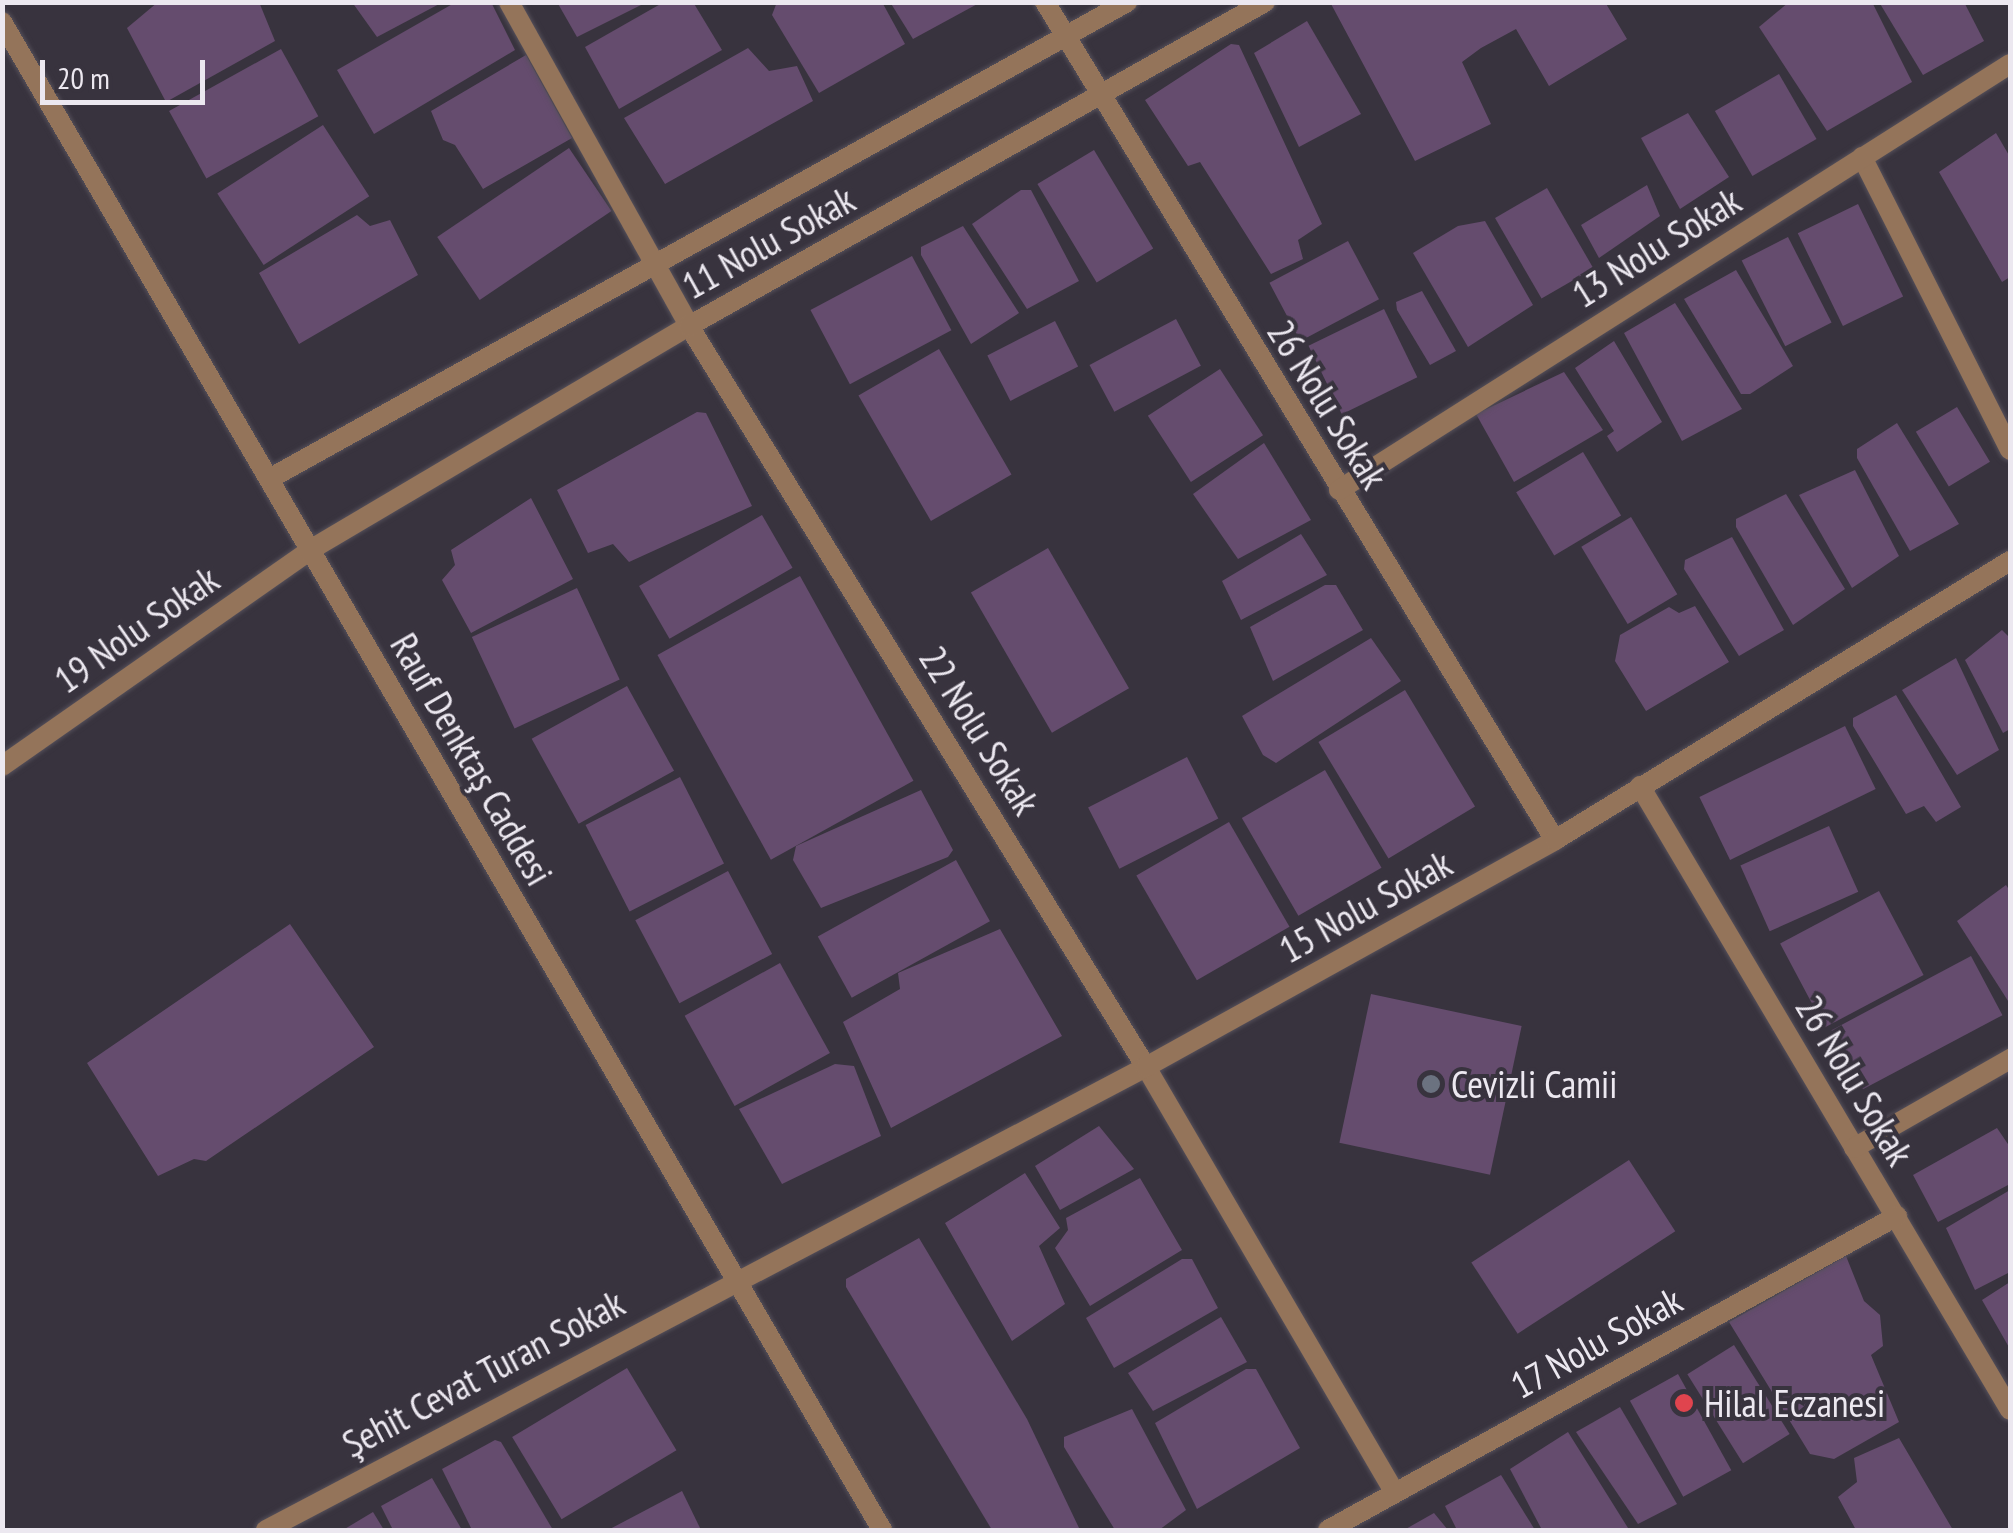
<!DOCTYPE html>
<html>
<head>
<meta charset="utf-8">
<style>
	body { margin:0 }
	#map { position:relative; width:2013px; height:1533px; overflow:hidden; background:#38333e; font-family:"PT Sans Narrow",sans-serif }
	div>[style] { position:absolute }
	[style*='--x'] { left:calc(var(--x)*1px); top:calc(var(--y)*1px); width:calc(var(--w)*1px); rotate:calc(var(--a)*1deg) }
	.building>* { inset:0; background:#654c6e; transform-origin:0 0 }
	.roads { filter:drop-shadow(0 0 2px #55505a) drop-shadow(0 0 2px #55505a) }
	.minor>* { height:20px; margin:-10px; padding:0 10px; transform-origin:10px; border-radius:10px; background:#94745a }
	.tertiary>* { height:20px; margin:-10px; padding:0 10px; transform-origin:10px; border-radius:10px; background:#94745a }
	.dots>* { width:28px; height:28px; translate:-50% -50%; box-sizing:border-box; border:5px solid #38333e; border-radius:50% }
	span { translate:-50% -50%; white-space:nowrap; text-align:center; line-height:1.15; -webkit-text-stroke:8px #38333e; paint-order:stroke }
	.street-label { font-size:38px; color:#ece8f0 }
	.poi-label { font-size:38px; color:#ece8f0 }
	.left { translate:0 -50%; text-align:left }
	.frame { position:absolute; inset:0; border:5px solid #ece8f0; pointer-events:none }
	.scale { position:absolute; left:40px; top:60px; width:165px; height:45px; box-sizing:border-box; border:5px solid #ece8f0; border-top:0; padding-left:12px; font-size:30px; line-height:35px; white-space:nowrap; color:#ece8f0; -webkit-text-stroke:8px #38333e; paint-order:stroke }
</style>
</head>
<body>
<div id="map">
	<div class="building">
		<div style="clip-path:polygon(158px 2px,259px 2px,275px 41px,166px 102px,127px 28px)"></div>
		<div style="clip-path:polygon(352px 2px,443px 2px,377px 37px)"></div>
		<div style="clip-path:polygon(456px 2px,491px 2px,515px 50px,374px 134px,337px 70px)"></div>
		<div style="clip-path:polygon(557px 2px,647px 2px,577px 37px)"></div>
		<div style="clip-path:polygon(664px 2px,693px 2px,722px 50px,619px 109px,585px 47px)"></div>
		<div style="clip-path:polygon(777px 2px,882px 2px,905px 44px,819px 93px,772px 15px)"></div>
		<div style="clip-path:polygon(890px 2px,981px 2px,913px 39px)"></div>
		<div style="clip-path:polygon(1330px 2px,1605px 2px,1627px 39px,1549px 86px,1516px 29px,1481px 48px,1462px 62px,1491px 124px,1415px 161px)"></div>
		<div style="clip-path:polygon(1789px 2px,1872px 2px,1912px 82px,1827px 131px,1759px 27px)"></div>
		<div style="clip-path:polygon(1879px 2px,1964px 2px,1984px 41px,1923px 75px)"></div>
		<div style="clip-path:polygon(1307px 21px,1361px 114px,1299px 147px,1254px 53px)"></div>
		<div style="clip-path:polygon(1231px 44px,1239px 45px,1322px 224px,1298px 240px,1303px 259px,1271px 274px,1200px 162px,1188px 166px,1145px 100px)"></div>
		<div style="clip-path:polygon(748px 48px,769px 71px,797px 66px,813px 101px,665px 184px,624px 118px)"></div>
		<div style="left:281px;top:49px;width:77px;height:128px;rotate:61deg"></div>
		<div style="clip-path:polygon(526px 55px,572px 138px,483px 189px,455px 145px,443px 140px,431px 111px)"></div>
		<div style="left:1779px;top:74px;width:75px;height:74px;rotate:60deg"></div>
		<div style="clip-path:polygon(1688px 113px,1729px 177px,1680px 209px,1641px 138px)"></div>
		<div style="left:323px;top:125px;width:85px;height:126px;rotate:57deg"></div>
		<div style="clip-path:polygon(1996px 133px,2010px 157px,2010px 277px,2002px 282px,1939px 172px)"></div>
		<div style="left:569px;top:148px;width:76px;height:159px;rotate:56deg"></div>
		<div style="left:1094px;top:150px;width:115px;height:66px;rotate:59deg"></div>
		<div style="clip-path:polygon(1647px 185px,1660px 216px,1599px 258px,1581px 225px)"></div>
		<div style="left:1547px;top:188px;width:93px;height:60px;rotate:60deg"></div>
		<div style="clip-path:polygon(1021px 190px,1031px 190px,1079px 281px,1027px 309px,972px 224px)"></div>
		<div style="left:1858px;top:204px;width:103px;height:67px;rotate:64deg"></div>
		<div style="clip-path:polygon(357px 215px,370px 226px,390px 220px,418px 275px,299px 344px,259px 273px)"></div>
		<div style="clip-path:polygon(1485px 221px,1533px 305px,1468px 347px,1413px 253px,1458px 226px)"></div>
		<div style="clip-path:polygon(963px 226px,1019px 313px,971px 344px,921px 255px,921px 247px)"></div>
		<div style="left:1788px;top:237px;width:96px;height:52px;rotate:63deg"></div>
		<div style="left:1348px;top:241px;width:66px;height:89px;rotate:62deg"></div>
		<div style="left:912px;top:256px;width:84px;height:115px;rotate:62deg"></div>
		<div style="clip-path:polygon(1736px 270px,1793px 366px,1750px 394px,1741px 394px,1684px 299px)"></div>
		<div style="clip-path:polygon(1422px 291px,1456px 351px,1430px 365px,1397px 310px,1396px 302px)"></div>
		<div style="clip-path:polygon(1675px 303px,1742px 409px,1682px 441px,1624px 333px)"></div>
		<div style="left:1384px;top:309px;width:76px;height:84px;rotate:64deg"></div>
		<div style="left:1176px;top:319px;width:53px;height:98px;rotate:62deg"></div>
		<div style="left:1055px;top:321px;width:51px;height:76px;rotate:63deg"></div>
		<div style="clip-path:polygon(1614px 341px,1662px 422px,1617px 452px,1607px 436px,1614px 431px,1575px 368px)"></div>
		<div style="left:939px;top:349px;width:145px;height:93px;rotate:60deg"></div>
		<div style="left:1220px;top:369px;width:79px;height:86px;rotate:57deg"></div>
		<div style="clip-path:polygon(1564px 372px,1603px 430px,1514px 482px,1476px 414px)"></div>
		<div style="left:1957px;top:407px;width:64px;height:48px;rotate:59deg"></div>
		<div style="clip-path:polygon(697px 412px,706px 413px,752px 506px,629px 562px,613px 544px,588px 553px,557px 490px)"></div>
		<div style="clip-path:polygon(1897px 423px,1959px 524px,1910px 551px,1857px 458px,1857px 449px)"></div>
		<div style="clip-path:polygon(1264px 443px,1311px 520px,1238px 559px,1193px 494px)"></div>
		<div style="left:1583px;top:452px;width:74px;height:78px;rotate:59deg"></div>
		<div style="clip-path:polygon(1855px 470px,1899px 556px,1852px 588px,1799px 495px)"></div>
		<div style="clip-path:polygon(1786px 494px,1845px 589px,1793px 625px,1736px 527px,1736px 519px)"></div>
		<div style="clip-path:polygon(531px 498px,573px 579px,471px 633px,442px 580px,455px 565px,451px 550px)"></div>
		<div style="left:762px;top:515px;width:61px;height:142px;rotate:60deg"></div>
		<div style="left:1631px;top:517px;width:90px;height:58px;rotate:59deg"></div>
		<div style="clip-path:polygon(1301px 534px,1327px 575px,1241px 620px,1222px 581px)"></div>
		<div style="clip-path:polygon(1732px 537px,1784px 630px,1739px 656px,1684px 569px,1685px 560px)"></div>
		<div style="left:1048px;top:548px;width:162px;height:89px;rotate:60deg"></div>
		<div style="left:800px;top:576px;width:234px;height:163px;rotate:61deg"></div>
		<div style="clip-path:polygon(1325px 585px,1336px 585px,1363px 630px,1273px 681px,1250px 627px)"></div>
		<div style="left:577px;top:588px;width:101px;height:116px;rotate:65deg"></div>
		<div style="clip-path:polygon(1695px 606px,1729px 662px,1646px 711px,1615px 661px,1620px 635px,1669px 607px,1679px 613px)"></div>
		<div style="clip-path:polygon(2002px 630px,2010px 638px,2010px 729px,2003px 733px,1965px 660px)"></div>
		<div style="clip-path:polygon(1371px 638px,1401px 681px,1276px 763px,1263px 755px,1242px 716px)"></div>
		<div style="clip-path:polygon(1956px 658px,1999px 750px,1957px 775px,1902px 690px)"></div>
		<div style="left:627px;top:686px;width:97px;height:109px;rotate:61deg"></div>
		<div style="left:1405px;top:690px;width:136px;height:101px;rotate:59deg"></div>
		<div style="clip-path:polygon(1896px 695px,1961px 807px,1936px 822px,1924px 806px,1906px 814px,1853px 726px,1853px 718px)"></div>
		<div style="left:1845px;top:726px;width:70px;height:162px;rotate:64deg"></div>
		<div style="left:1187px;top:757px;width:69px;height:111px;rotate:63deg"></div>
		<div style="left:1325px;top:770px;width:113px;height:96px;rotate:60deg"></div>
		<div style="left:680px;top:777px;width:97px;height:106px;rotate:63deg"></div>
		<div style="clip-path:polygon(921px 790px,953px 850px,948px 857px,821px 908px,793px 860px,796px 846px)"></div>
		<div style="left:1229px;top:822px;width:121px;height:107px;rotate:60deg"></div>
		<div style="left:1829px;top:826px;width:72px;height:97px;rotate:66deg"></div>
		<div style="left:956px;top:860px;width:70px;height:158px;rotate:61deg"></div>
		<div style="left:728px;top:871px;width:94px;height:105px;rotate:62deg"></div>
		<div style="clip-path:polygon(2006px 885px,2010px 891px,2010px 1004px,1957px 921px)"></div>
		<div style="left:1879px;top:891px;width:95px;height:112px;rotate:62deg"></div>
		<div style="clip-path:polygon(290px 924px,374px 1047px,206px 1161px,194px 1159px,158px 1176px,87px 1063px)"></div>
		<div style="clip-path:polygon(1000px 929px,1062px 1036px,891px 1128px,843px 1022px,900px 989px,898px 973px)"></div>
		<div style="left:1971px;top:956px;width:67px;height:158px;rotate:62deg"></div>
		<div style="left:780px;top:963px;width:103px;height:109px;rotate:61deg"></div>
		<div style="left:1371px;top:994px;width:154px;height:152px;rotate:12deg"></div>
		<div style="clip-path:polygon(835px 1064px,854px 1066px,881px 1136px,782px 1184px,739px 1109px)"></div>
		<div style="clip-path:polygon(1099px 1126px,1134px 1169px,1060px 1210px,1035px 1166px)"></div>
		<div style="clip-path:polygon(1997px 1128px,2010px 1147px,2010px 1184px,1938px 1222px,1913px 1175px)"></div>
		<div style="left:1629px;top:1160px;width:85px;height:188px;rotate:57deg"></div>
		<div style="clip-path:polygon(1025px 1173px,1060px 1228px,1039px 1246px,1065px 1304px,1012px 1341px,945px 1223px)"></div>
		<div style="clip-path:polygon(1140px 1178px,1182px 1250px,1090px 1306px,1055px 1248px,1068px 1230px,1066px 1218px)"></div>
		<div style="clip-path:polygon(2010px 1190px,2010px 1272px,1975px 1290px,1946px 1228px)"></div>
		<div style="clip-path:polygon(919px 1238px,1027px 1419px,1080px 1530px,992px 1530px,846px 1287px,846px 1279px)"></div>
		<div style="clip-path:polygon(1846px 1256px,1864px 1301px,1880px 1315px,1883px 1346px,1871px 1355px,1899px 1422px,1834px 1459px,1810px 1454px,1729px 1322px)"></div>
		<div style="clip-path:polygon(1182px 1259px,1192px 1259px,1218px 1308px,1114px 1368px,1086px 1318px)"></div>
		<div style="clip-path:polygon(2010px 1282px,2010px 1349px,1982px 1300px)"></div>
		<div style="clip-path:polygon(1221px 1317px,1247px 1362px,1153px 1411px,1128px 1373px)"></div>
		<div style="left:1734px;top:1345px;width:105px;height:55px;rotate:58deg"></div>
		<div style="left:627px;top:1368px;width:96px;height:134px;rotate:59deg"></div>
		<div style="clip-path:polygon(1246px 1369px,1256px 1369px,1300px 1448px,1197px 1509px,1155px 1423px)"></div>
		<div style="left:1678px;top:1374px;width:110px;height:55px;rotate:61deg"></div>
		<div style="clip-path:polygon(1620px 1407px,1677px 1504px,1638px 1524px,1576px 1432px)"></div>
		<div style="clip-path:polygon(1132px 1409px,1186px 1510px,1159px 1530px,1115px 1530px,1064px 1447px,1064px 1437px)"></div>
		<div style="clip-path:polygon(1568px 1432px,1628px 1528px,1629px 1530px,1542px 1530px,1510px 1469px)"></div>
		<div style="clip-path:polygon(1899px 1438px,1953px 1530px,1856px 1530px,1838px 1497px,1857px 1482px,1854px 1458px)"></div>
		<div style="clip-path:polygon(495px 1440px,501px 1442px,553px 1530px,472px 1530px,442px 1469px)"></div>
		<div style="clip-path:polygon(1501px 1475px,1535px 1530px,1457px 1530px,1445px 1506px)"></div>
		<div style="clip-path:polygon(432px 1478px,462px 1530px,393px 1530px,381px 1506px)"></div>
		<div style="clip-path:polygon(682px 1491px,701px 1530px,608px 1530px)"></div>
		<div style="clip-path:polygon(373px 1512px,384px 1530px,343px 1530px)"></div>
		<div style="clip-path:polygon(1434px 1513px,1448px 1530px,1404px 1530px)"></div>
	</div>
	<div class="roads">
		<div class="minor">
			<div style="--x:509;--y:2;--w:371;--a:60.9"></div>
			<div style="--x:689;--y:326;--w:871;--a:58.34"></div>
			<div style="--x:1146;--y:1067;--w:493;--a:59.7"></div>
			<div style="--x:1045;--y:2;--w:981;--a:58.68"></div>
			<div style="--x:1862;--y:157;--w:328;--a:63.2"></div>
			<div style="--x:269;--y:479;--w:982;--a:-29.07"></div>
			<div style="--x:1339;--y:490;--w:795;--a:-32.41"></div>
			<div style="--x:2;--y:766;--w:376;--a:-35"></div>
			<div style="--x:310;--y:550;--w:440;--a:-30.6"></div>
			<div style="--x:689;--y:326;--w:661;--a:-29.36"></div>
			<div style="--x:1640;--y:786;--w:725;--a:59.33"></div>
			<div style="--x:1854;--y:1148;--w:180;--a:-29.7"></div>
			<div style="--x:266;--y:1530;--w:994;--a:-27.75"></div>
			<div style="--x:1146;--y:1067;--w:468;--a:-29"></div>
			<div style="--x:1555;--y:840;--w:534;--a:-31.52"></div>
			<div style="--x:1328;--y:1530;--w:650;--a:-28.89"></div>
		</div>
		<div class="tertiary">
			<div style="--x:2;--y:22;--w:1746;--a:59.73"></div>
		</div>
	</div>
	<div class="dots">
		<div style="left:1431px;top:1084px;background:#6b7280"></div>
		<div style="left:1684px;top:1403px;background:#e0444e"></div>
	</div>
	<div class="street-label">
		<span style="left:768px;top:242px;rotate:-29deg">11 Nolu Sokak</span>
		<span style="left:1656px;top:247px;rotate:-32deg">13 Nolu Sokak</span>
		<span style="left:1328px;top:404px;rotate:58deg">26 Nolu Sokak</span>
		<span style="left:136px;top:629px;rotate:-35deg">19 Nolu Sokak</span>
		<span style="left:980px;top:730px;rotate:58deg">22 Nolu Sokak</span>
		<span style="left:472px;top:759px;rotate:60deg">Rauf Denktaş Caddesi</span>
		<span style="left:1365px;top:906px;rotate:-29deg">15 Nolu Sokak</span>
		<span style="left:1855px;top:1080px;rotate:59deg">26 Nolu Sokak</span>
		<span style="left:1596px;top:1342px;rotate:-29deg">17 Nolu Sokak</span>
		<span style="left:483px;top:1373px;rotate:-28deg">Şehit Cevat Turan Sokak</span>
	</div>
	<div class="poi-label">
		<span class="left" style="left:1451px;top:1084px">Cevizli Camii</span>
		<span class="left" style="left:1704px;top:1403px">Hilal Eczanesi</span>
	</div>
	<div class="frame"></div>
	<div class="scale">20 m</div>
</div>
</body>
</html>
